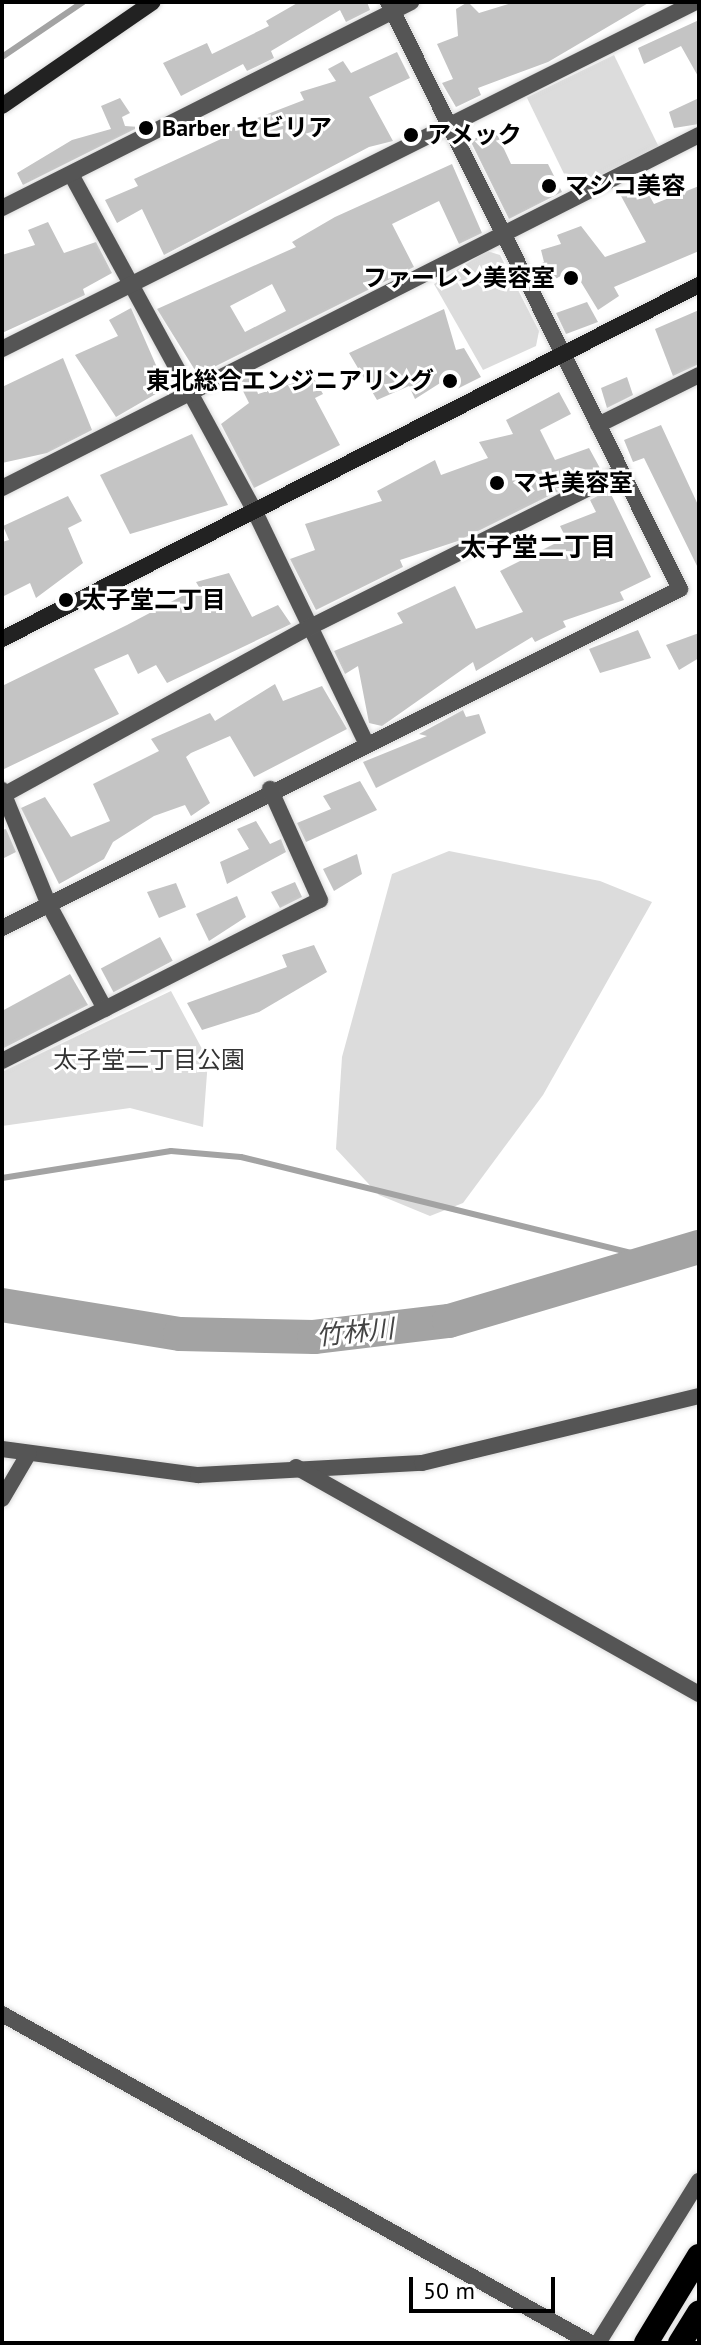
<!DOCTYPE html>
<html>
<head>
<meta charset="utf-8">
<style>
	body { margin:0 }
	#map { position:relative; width:701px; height:2345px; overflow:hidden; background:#fff; font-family:"PT Sans","Noto Sans JP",sans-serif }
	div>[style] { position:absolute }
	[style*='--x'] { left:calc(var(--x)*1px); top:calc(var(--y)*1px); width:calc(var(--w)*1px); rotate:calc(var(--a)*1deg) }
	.green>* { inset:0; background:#dcdcdc; transform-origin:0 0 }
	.stream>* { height:6px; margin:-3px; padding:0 3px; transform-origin:3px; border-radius:3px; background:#a3a3a3 }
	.river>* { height:34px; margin:-17px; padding:0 17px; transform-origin:17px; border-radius:17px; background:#a3a3a3 }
	.building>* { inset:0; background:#c4c4c4; transform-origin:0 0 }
	.roads { filter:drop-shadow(0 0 2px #dbdbdb) drop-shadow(0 0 2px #dbdbdb) }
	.street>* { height:16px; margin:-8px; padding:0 8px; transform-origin:8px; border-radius:8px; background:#555 }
	.secondary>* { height:16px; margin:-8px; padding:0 8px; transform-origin:8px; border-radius:8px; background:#222 }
	.highway>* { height:24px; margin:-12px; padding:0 12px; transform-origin:12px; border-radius:12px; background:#000 }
	.dots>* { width:22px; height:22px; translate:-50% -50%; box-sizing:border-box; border:4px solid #fff; border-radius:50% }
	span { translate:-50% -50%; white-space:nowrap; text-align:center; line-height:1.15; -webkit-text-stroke:6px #fff; paint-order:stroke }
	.poi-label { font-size:24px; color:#000; font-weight:700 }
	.left { translate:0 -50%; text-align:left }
	.right { translate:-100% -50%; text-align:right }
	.park-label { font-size:24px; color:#333 }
	.neighbourhood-label { font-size:26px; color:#000; font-weight:700 }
	.water-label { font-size:26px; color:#444; font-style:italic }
	.frame { position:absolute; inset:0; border:4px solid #000; pointer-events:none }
	.scale { position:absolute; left:409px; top:2277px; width:146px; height:36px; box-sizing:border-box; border:4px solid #000; border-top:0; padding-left:10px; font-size:24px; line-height:28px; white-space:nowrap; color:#000; -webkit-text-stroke:6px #fff; paint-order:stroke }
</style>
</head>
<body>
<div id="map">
	<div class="green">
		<div style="left:614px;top:55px;width:102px;height:97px;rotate:64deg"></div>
		<div style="clip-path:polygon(487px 251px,500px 255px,539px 331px,536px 346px,483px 370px,434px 284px)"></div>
		<div style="clip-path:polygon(449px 851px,600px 881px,652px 902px,543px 1095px,463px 1203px,430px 1216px,379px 1195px,336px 1149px,342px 1057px,392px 874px)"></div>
		<div style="clip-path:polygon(171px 991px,208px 1060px,203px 1127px,130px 1108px,2px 1126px,2px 1072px)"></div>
	</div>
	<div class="stream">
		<div style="--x:2;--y:57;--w:98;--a:-34.2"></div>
		<div style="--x:2;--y:1178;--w:171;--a:-9.1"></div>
		<div style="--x:171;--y:1151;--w:70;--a:4.9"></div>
		<div style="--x:241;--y:1157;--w:432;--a:13.8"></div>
	</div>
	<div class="river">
		<div style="--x:2;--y:1305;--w:180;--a:9.3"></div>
		<div style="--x:180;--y:1334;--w:134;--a:1.3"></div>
		<div style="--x:314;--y:1337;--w:136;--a:-6.8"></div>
		<div style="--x:449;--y:1321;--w:261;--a:-16.5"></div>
	</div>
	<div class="building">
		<div style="clip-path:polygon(299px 2px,367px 2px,370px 10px,346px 22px,340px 10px,271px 51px,274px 58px,247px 71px,243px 64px,181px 96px,163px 63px,207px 43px,212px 54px,269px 26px,266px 21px)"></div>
		<div style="clip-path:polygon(468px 2px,479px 13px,515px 2px,650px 2px,548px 62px,478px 88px,481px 95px,456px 107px,442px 83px,453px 79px,437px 44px,458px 36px,456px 9px)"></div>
		<div style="clip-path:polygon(699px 20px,699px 78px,681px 46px,644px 64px,638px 48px)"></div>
		<div style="clip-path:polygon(397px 52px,410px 78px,369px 97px,393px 141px,369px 147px,164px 255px,142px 209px,117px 223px,105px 200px,138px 186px,134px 179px,221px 139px,218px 133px,304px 100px,300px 92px,336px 81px,328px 69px,343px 61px,351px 73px)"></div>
		<div style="clip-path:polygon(120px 98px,130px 113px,122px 117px,125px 126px,139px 127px,23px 185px,17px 173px,72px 140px,111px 129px,101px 106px)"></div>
		<div style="clip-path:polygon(699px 98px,699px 124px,674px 128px,669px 112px)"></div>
		<div style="clip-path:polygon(496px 132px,511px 164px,548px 164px,562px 192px,509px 219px,470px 140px)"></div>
		<div style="clip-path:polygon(evenodd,452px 164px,482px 233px,459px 244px,439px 201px,392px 224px,414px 267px,198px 375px,157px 309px,296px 247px,292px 242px,335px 217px,452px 164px,272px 284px,286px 311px,245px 332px,230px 306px,272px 284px)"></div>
		<div style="clip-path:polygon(644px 186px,654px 204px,699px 186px,699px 251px,614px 287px,619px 296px,598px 310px,573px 269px,543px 286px,532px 268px,544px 262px,541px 250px,561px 244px,557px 235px,581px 226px,605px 257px,646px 242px,621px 196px)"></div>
		<div style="clip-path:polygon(48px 222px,64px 253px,96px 242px,112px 273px,83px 289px,85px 295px,2px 333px,2px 255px,35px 245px,28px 230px)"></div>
		<div style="clip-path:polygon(587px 302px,598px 322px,566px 334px,556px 313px)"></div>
		<div style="clip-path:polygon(131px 308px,166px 388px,116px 417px,75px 355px,118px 336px,109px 320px)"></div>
		<div style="clip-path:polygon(444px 309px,456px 350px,464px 348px,481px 377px,455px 390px,448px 378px,415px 399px,409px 386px,377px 400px,349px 353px)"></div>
		<div style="clip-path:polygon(699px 310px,699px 364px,673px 376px,655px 329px)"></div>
		<div style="clip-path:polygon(63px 358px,92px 430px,47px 453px,2px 463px,2px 387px)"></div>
		<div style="clip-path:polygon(252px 374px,258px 394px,313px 377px,323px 394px,315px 398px,340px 445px,254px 488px,221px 424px,249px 403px,238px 381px)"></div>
		<div style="clip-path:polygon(627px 377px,633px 395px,607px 408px,601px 388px)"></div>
		<div style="clip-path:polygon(559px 392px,571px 414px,540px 430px,555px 460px,589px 448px,601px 470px,458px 541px,400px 560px,403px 567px,316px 610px,290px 559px,315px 550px,305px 524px,382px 501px,377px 491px,435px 460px,441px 475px,488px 458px,479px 442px,513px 434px,506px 420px)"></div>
		<div style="clip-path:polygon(661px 425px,699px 507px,699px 570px,644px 458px,633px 462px,624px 440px)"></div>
		<div style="clip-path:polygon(192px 434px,228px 505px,130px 534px,100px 475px)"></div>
		<div style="clip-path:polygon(609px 490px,651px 577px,620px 592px,624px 600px,563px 621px,566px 627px,535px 642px,532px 637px,476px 671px,473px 662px,382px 726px,369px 723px,358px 666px,345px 674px,334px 651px,403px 623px,397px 613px,455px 586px,476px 629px,523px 612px,500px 571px,566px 538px,560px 526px,596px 512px,590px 500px)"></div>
		<div style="clip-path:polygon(68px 496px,82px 521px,68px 528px,83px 563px,36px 598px,30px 583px,2px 597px,2px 542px,9px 540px,3px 526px)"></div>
		<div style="clip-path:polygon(229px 573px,252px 617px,278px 605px,291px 624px,167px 683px,156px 665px,138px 674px,128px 654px,94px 669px,119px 714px,2px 770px,2px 686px,127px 625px,199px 587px,196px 582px)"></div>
		<div style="clip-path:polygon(638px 630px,651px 658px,600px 673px,589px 649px)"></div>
		<div style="clip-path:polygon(699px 633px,699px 658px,679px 670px,666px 645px)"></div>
		<div style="clip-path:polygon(275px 684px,283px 701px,322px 686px,347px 729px,254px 777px,230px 736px,191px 753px,186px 757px,210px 803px,191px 816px,185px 805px,154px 816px,113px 842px,104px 859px,59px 884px,21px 808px,45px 797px,71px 837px,110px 821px,93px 784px,159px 751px,151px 739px,210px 713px,215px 721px)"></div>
		<div style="clip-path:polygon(463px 710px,466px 717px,479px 714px,486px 733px,376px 788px,363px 762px,427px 736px,419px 734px)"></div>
		<div style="clip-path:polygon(360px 781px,377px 810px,306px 842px,297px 823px,331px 809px,323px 796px)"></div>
		<div style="clip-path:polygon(256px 821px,270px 844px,281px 839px,286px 852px,227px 884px,220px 862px,249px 849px,237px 829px)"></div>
		<div style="clip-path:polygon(6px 829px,16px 852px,2px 859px,2px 830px)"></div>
		<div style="clip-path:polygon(357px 854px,362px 874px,334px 891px,323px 869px)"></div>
		<div style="clip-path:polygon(295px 882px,302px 897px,280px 908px,271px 892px)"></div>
		<div style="clip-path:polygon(176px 883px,186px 907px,159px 918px,147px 892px)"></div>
		<div style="clip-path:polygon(237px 896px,246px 917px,209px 941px,196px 914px)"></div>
		<div style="left:160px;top:937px;width:27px;height:67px;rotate:62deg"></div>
		<div style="clip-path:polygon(314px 945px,327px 972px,259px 1012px,202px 1030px,187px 1003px,287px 967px,282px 955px)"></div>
		<div style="clip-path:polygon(70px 974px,88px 1005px,2px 1049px,2px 1011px)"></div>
	</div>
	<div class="roads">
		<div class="street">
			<div style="--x:72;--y:176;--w:383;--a:61.4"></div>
			<div style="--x:255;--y:512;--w:256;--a:64.3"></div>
			<div style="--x:2;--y:208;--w:458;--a:-26.7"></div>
			<div style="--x:2;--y:349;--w:776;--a:-26.57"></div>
			<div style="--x:598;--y:425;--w:113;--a:-26.3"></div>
			<div style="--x:2;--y:488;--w:781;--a:-26.86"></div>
			<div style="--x:2;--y:790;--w:124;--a:67.8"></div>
			<div style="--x:49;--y:905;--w:118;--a:61.7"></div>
			<div style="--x:2;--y:796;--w:349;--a:-28.8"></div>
			<div style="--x:308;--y:628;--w:350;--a:-26.5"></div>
			<div style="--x:2;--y:928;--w:758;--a:-26.57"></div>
			<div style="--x:680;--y:589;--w:656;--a:-116.45"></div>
			<div style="--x:2;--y:1061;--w:356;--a:-26.9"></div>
			<div style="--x:320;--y:900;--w:122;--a:-114.2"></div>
			<div style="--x:2;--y:1449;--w:198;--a:7.6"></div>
			<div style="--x:198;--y:1475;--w:224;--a:-3.1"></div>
			<div style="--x:422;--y:1463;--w:285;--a:-13.6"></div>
			<div style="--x:296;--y:1467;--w:463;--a:29.4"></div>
			<div style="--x:2;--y:1499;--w:53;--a:-59.6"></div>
			<div style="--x:2;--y:2014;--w:675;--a:29.19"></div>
			<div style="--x:598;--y:2343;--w:191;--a:-58.1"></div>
		</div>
		<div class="secondary">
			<div style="--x:2;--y:106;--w:183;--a:-34.6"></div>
			<div style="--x:2;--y:639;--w:782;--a:-26.93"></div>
		</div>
		<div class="highway">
			<div style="--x:646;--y:2343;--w:102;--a:-58.7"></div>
			<div style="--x:680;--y:2343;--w:36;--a:-58"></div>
		</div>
	</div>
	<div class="dots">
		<div style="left:146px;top:128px;background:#000"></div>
		<div style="left:411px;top:135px;background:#000"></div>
		<div style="left:549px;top:186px;background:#000"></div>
		<div style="left:571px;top:278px;background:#000"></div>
		<div style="left:450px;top:381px;background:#000"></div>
		<div style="left:497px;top:483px;background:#000"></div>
		<div style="left:66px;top:600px;background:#000"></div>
	</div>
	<div class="poi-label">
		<span class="left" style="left:162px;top:128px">Barber セビリア</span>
		<span class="left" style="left:427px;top:135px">アメック</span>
		<span class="left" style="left:565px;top:186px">マシコ美容</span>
		<span class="right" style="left:555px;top:278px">ファーレン美容室</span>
		<span class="right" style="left:434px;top:381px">東北総合エンジニアリング</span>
		<span class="left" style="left:513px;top:483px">マキ美容室</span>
		<span class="left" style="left:82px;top:600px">太子堂二丁目</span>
	</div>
	<div class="park-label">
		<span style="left:149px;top:1060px">太子堂二丁目公園</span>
	</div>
	<div class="neighbourhood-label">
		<span style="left:538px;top:547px">太子堂二丁目</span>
	</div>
	<div class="water-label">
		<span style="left:355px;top:1332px;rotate:-6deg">竹林川</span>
	</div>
	<div class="frame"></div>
	<div class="scale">50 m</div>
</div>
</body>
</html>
